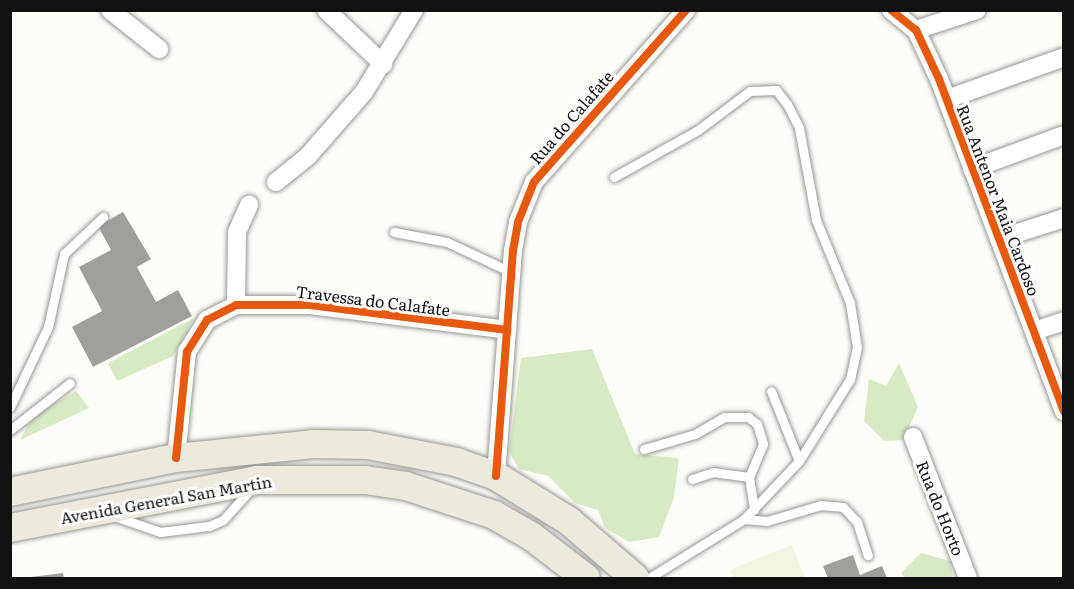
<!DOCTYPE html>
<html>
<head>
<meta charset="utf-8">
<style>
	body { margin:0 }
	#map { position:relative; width:1074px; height:589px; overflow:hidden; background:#fdfcf7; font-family:Literata,serif }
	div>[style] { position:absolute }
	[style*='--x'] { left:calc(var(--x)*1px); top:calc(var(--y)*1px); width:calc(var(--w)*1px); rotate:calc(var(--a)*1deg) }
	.forest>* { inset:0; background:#d8eac5 }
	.pitch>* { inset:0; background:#f0f6e1 }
	.building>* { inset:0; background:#a19f9c }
	.roads { filter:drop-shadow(0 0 2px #979795) drop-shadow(0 0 2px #979795) }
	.service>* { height:9px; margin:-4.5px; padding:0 4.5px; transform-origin:4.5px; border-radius:4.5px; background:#fffffe }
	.minor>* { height:18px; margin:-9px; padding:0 9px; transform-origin:9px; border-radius:9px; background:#fffffe }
	.primary>* { height:28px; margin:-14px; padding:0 14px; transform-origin:14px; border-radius:14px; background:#ede9dc }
	.cycleway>* { height:8px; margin:-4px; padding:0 4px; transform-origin:4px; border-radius:4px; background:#e8590c }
	span { translate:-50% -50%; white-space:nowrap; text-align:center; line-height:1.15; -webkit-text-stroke:6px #fff; paint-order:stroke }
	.street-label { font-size:16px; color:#111 }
	.frame { position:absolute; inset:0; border:12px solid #111; pointer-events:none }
</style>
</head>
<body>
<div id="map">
	<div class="forest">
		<div style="clip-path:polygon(194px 318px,173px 356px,117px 381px,108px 363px)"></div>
		<div style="clip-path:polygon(592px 349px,635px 454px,679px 458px,674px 497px,659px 537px,629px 542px,605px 528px,598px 510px,575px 503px,548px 476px,519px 469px,509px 452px,521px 358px)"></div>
		<div style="clip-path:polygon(899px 363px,918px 407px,903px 440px,884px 441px,864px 421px,869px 379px,886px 386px)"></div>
		<div style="clip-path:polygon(76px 391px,89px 408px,20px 440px,32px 417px)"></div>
		<div style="clip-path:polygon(921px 553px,950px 561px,953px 578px,905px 578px,901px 573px)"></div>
	</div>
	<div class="pitch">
		<div style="clip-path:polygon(792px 545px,805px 578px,734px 578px,730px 570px)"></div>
	</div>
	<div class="building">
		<div style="clip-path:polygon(123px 212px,151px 259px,137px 267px,156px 302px,178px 290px,192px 316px,93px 367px,72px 327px,102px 311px,79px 267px,111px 250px,98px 226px)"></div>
		<div style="clip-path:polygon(853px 555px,860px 575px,882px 566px,887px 578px,828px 578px,823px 566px)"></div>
		<div style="clip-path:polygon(63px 573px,64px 578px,31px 578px,31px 577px)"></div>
	</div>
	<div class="roads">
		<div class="service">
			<div style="--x:614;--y:177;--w:96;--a:-29.2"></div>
			<div style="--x:698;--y:130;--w:65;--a:-36.9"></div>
			<div style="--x:750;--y:91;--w:26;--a:-2"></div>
			<div style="--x:776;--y:90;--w:18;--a:52"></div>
			<div style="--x:787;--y:104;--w:27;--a:63"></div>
			<div style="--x:799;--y:128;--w:94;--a:79.5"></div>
			<div style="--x:816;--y:220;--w:90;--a:67.7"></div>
			<div style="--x:850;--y:303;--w:45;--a:81"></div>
			<div style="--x:857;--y:347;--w:33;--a:102"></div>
			<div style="--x:850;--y:379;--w:97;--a:121.9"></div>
			<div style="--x:394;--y:232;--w:54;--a:10.7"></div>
			<div style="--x:447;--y:242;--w:71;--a:25.1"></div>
			<div style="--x:10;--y:407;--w:89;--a:-64.6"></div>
			<div style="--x:48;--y:327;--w:75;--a:-77.6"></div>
			<div style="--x:64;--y:254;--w:54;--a:-43.5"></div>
			<div style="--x:10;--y:430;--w:76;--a:-38.1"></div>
			<div style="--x:644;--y:449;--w:53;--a:-16.4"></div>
			<div style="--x:695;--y:434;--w:34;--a:-30"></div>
			<div style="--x:725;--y:417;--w:23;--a:0"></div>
			<div style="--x:748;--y:417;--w:11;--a:38"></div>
			<div style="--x:757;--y:424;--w:21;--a:73"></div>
			<div style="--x:763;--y:444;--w:36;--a:113"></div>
			<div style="--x:749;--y:477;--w:33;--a:81"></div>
			<div style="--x:692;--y:479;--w:22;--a:-18"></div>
			<div style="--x:713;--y:472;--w:36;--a:8"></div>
			<div style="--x:114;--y:516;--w:49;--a:19.2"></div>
			<div style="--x:160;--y:532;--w:49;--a:-7"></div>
			<div style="--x:209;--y:526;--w:15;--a:-23"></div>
			<div style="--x:223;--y:520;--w:40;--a:-48"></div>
			<div style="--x:744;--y:519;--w:23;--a:5"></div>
			<div style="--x:767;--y:521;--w:56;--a:-16.5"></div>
			<div style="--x:821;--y:505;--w:22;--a:5"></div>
			<div style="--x:843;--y:507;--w:21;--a:47"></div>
			<div style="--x:857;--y:522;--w:35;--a:72"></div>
			<div style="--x:649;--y:578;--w:112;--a:-31.8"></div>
			<div style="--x:744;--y:519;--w:80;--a:-46.5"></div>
			<div style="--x:799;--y:461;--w:75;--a:-111.8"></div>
		</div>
		<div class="minor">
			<div style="--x:110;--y:10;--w:63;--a:38.5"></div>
			<div style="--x:326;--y:10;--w:79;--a:43.5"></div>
			<div style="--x:891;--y:10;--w:32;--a:39"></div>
			<div style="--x:916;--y:30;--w:54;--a:64.9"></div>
			<div style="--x:939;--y:79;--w:355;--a:69.4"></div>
			<div style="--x:916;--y:30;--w:64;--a:-18.2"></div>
			<div style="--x:947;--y:99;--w:124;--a:-19.7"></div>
			<div style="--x:972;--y:169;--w:98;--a:-20.3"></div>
			<div style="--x:276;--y:182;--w:41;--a:-39.1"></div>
			<div style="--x:308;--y:156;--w:85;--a:-48.8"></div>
			<div style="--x:364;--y:92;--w:96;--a:-58.6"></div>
			<div style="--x:999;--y:239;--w:68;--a:-17.9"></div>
			<div style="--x:236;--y:305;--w:73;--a:-89.2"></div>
			<div style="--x:237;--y:232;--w:30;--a:-66"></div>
			<div style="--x:1034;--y:331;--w:32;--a:-18"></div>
			<div style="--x:913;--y:437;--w:151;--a:68.7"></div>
			<div style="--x:176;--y:458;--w:107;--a:-84.1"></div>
			<div style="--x:187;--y:352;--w:38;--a:-58"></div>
			<div style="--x:207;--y:320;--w:33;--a:-27"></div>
			<div style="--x:236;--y:305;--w:74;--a:0"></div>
			<div style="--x:310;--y:305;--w:199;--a:7.2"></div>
			<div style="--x:496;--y:476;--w:226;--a:-85.7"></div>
			<div style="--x:513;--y:251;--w:29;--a:-80"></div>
			<div style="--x:518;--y:222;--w:43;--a:-68.2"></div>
			<div style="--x:534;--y:182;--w:230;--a:-48.5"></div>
		</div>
		<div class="primary">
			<div style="--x:10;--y:492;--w:169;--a:-11.6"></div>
			<div style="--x:176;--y:458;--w:138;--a:-5.8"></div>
			<div style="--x:313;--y:444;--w:55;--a:1"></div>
			<div style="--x:368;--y:445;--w:90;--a:10.9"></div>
			<div style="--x:456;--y:462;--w:42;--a:19.3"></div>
			<div style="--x:496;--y:476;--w:86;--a:31.7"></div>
			<div style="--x:569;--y:521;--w:87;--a:40.8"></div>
			<div style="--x:10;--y:528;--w:253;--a:-11"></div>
			<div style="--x:258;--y:480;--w:107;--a:0"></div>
			<div style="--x:365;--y:480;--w:41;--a:8.3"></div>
			<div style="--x:406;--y:486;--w:93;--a:18.2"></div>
			<div style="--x:494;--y:515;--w:43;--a:29.6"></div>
			<div style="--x:531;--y:536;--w:69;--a:37.4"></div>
		</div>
	</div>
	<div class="cycleway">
		<div style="--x:891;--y:10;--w:32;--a:39"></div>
		<div style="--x:916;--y:30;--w:54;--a:64.9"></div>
		<div style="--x:939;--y:79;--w:355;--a:69.4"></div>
		<div style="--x:176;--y:458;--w:107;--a:-84.1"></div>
		<div style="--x:187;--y:352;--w:38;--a:-58"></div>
		<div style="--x:207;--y:320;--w:33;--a:-27"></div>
		<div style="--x:236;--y:305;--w:74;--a:0"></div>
		<div style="--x:310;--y:305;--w:199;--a:7.2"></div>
		<div style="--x:496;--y:476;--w:226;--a:-85.7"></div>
		<div style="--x:513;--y:251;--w:29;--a:-80"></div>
		<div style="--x:518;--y:222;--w:43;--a:-68.2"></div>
		<div style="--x:534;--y:182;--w:230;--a:-48.5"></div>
	</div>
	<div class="street-label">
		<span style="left:571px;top:117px;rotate:-49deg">Rua do Calafate</span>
		<span style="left:999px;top:200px;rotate:69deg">Rua Antenor Maia Cardoso</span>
		<span style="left:373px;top:300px;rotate:7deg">Travessa do Calafate</span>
		<span style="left:166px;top:499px;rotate:-10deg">Avenida General San Martin</span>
		<span style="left:941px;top:508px;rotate:68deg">Rua do Horto</span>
	</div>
	<div class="frame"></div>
</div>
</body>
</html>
